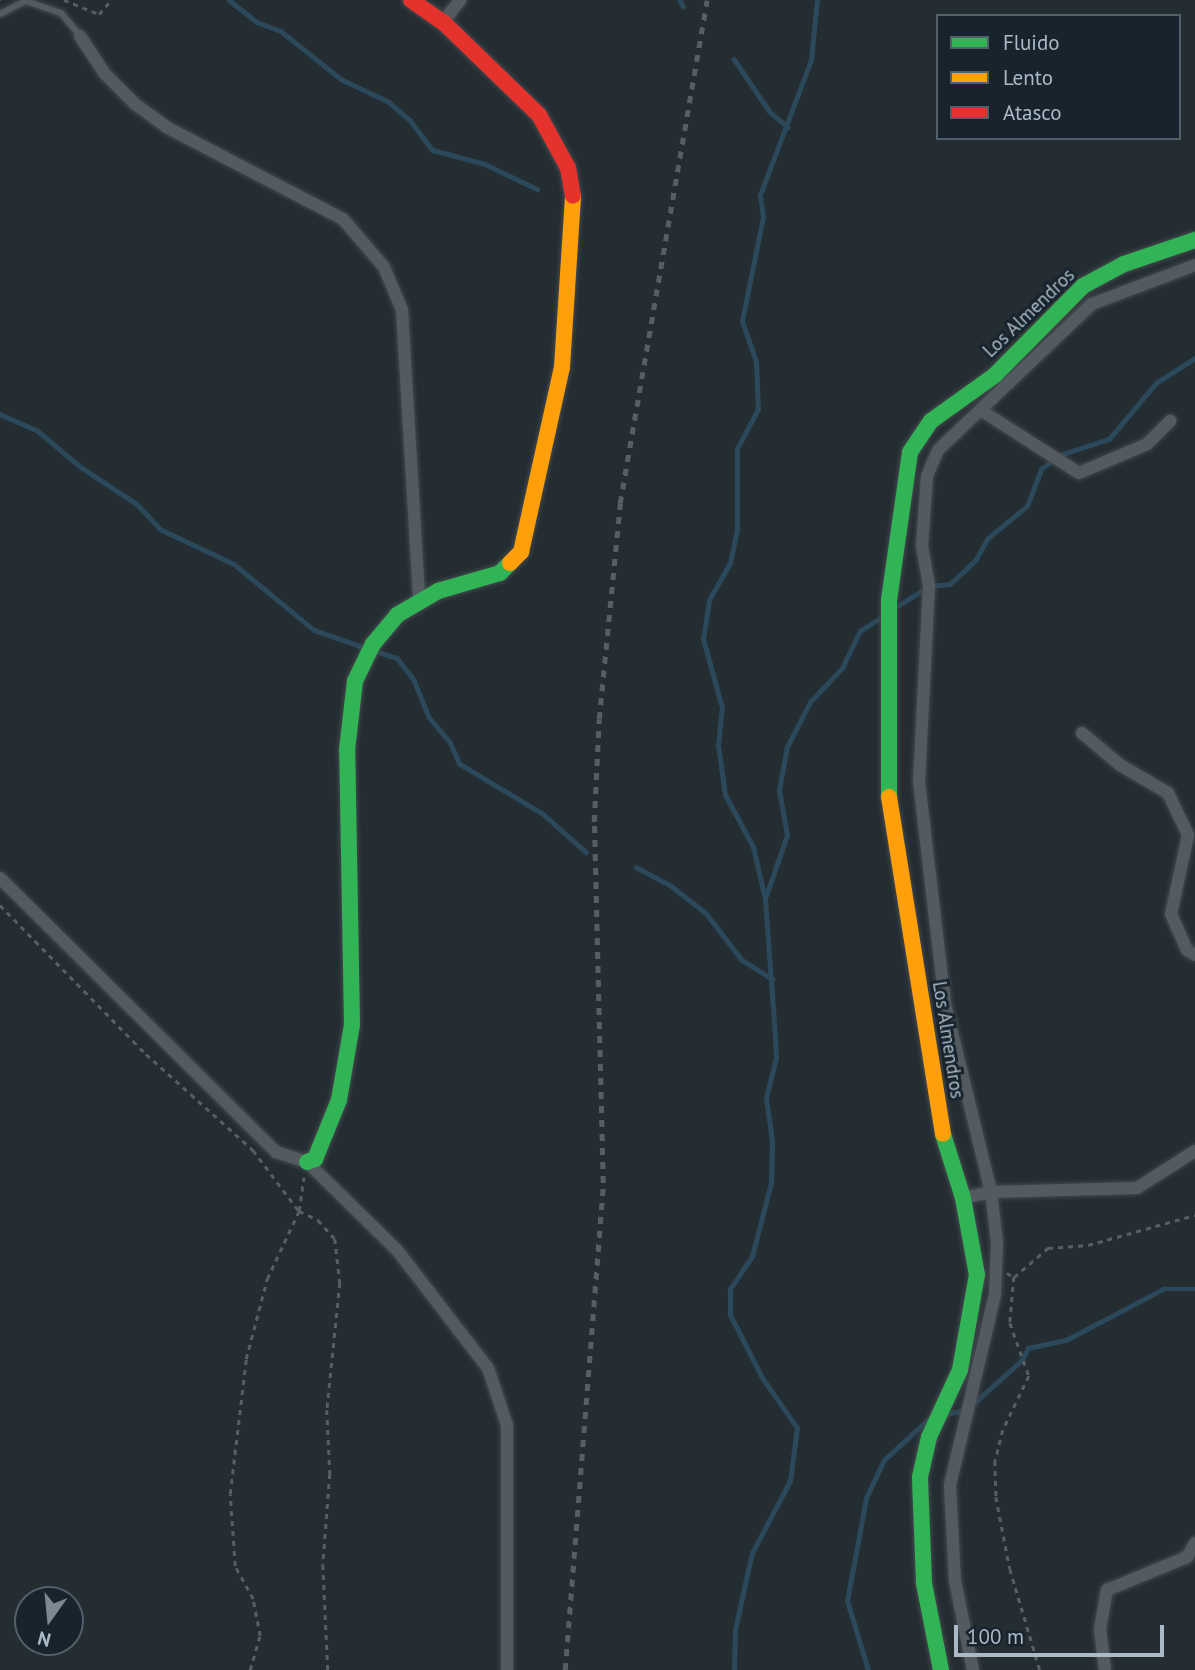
<!DOCTYPE html>
<html>
<head>
<meta charset="utf-8">
<style>
	body { margin:0 }
	#map { position:relative; width:1195px; height:1670px; overflow:hidden; background:#242d32; font-family:"PT Sans",sans-serif }
	div>[style] { position:absolute }
	[style*='--x'] { left:calc(var(--x)*1px); top:calc(var(--y)*1px); width:calc(var(--w)*1px); rotate:calc(var(--a)*1deg) }
	.stream>* { height:4.5px; margin:-2.25px; padding:0 2.25px; transform-origin:2.25px; border-radius:2.25px; background:#2c495b }
	.path>* { height:2.5px; margin-top:-1.25px; transform-origin:0; background:repeating-linear-gradient(90deg,#565f64 0 5px,transparent 0 10px) }
	.roads { filter:drop-shadow(0 0 2px #42494d) drop-shadow(0 0 2px #42494d) }
	.lane>* { height:6px; margin:-3px; padding:0 3px; transform-origin:3px; border-radius:3px; background:#535b61 }
	.street>* { height:12px; margin:-6px; padding:0 6px; transform-origin:6px; border-radius:6px; background:#535b61 }
	.fast>* { height:16px; margin:-8px; padding:0 8px; transform-origin:8px; border-radius:8px; background:#30b455 }
	.slow>* { height:16px; margin:-8px; padding:0 8px; transform-origin:8px; border-radius:8px; background:#ff9f0a }
	.jam>* { height:16px; margin:-8px; padding:0 8px; transform-origin:8px; border-radius:8px; background:#e5322d }
	.rail>* { height:4.5px; margin-top:-2.25px; transform-origin:0; background:repeating-linear-gradient(90deg,#575f64 0 7px,transparent 0 14px) }
	span { translate:-50% -50%; white-space:nowrap; text-align:center; line-height:1.15; -webkit-text-stroke:6px #17242d; paint-order:stroke }
	.street-label { font-size:19px; color:#abbac6 }
	.legend { position:absolute; left:936px; top:14px; width:245px; height:126px; box-sizing:border-box; background:#17242d; border:2px solid #52606a; margin:0; padding:9px 12px; list-style:none; font-size:21px; color:#abbac6 }
	.legend li { display:flex; align-items:center; gap:14px; height:35px }
	.legend b { width:35px; border:2px solid #52606a }
	.north { position:absolute; left:14px; top:1586px; width:70px; height:70px; box-sizing:border-box; background:#17242d; border:2px solid #52606a; border-radius:50%; rotate:195deg; font-size:19px; font-weight:700; line-height:28px; text-align:center; color:#abbac6 }
	.north::after { content:''; display:block; margin:auto; width:24px; height:32px; background:#7c8992; clip-path:polygon(50% 0,100% 100%,50% 72%,0 100%) }
	.scale { position:absolute; left:954px; top:1625px; width:210px; height:32px; box-sizing:border-box; border:4px solid #abbac6; border-top:0; padding-left:9px; font-size:21px; line-height:24px; white-space:nowrap; color:#abbac6; -webkit-text-stroke:5px #17242d; paint-order:stroke }
</style>
</head>
<body>
<div id="map">
	<div class="stream">
		<div style="--x:229;--y:0;--w:36;--a:38"></div>
		<div style="--x:257;--y:22;--w:26;--a:21"></div>
		<div style="--x:281;--y:31;--w:77;--a:38.7"></div>
		<div style="--x:341;--y:79;--w:53;--a:25.6"></div>
		<div style="--x:389;--y:102;--w:28;--a:41"></div>
		<div style="--x:410;--y:120;--w:38;--a:53"></div>
		<div style="--x:433;--y:150;--w:54;--a:15.1"></div>
		<div style="--x:485;--y:164;--w:58;--a:25.7"></div>
		<div style="--x:680;--y:0;--w:7;--a:63"></div>
		<div style="--x:734;--y:59;--w:64;--a:55.8"></div>
		<div style="--x:770;--y:112;--w:23;--a:40"></div>
		<div style="--x:0;--y:414;--w:42;--a:24.1"></div>
		<div style="--x:38;--y:431;--w:57;--a:40.1"></div>
		<div style="--x:82;--y:468;--w:66;--a:33.2"></div>
		<div style="--x:137;--y:504;--w:34;--a:47"></div>
		<div style="--x:160;--y:529;--w:82;--a:25.3"></div>
		<div style="--x:234;--y:564;--w:104;--a:39.5"></div>
		<div style="--x:314;--y:630;--w:55;--a:19.1"></div>
		<div style="--x:893;--y:609;--w:43;--a:-32.6"></div>
		<div style="--x:929;--y:586;--w:21;--a:-5"></div>
		<div style="--x:950;--y:584;--w:34;--a:-43"></div>
		<div style="--x:975;--y:561;--w:26;--a:-61"></div>
		<div style="--x:988;--y:538;--w:50;--a:-39.4"></div>
		<div style="--x:1027;--y:506;--w:40;--a:-69"></div>
		<div style="--x:1041;--y:469;--w:24;--a:-36"></div>
		<div style="--x:1060;--y:455;--w:52;--a:-18.1"></div>
		<div style="--x:1109;--y:439;--w:73;--a:-50"></div>
		<div style="--x:1156;--y:383;--w:46;--a:-32.7"></div>
		<div style="--x:375;--y:651;--w:23;--a:18"></div>
		<div style="--x:397;--y:658;--w:28;--a:52"></div>
		<div style="--x:414;--y:680;--w:40;--a:68"></div>
		<div style="--x:429;--y:717;--w:33;--a:50"></div>
		<div style="--x:450;--y:742;--w:24;--a:66"></div>
		<div style="--x:460;--y:764;--w:96;--a:30.9"></div>
		<div style="--x:542;--y:813;--w:59;--a:41.6"></div>
		<div style="--x:636;--y:867;--w:38;--a:28"></div>
		<div style="--x:670;--y:885;--w:46;--a:37.9"></div>
		<div style="--x:706;--y:913;--w:59;--a:52.5"></div>
		<div style="--x:742;--y:960;--w:36;--a:32"></div>
		<div style="--x:766;--y:896;--w:65;--a:-71"></div>
		<div style="--x:787;--y:835;--w:46;--a:-100.1"></div>
		<div style="--x:779;--y:790;--w:44;--a:-79.5"></div>
		<div style="--x:787;--y:747;--w:51;--a:-62.9"></div>
		<div style="--x:810;--y:702;--w:47;--a:-46.7"></div>
		<div style="--x:842;--y:668;--w:41;--a:-64.1"></div>
		<div style="--x:860;--y:631;--w:27;--a:-33"></div>
		<div style="--x:972;--y:1405;--w:67;--a:-42"></div>
		<div style="--x:1022;--y:1360;--w:13;--a:-63"></div>
		<div style="--x:1028;--y:1348;--w:39;--a:-12"></div>
		<div style="--x:1066;--y:1340;--w:110;--a:-27.7"></div>
		<div style="--x:1163;--y:1289;--w:32;--a:0"></div>
		<div style="--x:946;--y:1414;--w:19;--a:-12"></div>
		<div style="--x:734;--y:1670;--w:40;--a:-88.6"></div>
		<div style="--x:735;--y:1630;--w:79;--a:-77.6"></div>
		<div style="--x:752;--y:1553;--w:81;--a:-62.2"></div>
		<div style="--x:790;--y:1481;--w:53;--a:-82.5"></div>
		<div style="--x:797;--y:1428;--w:61;--a:-125"></div>
		<div style="--x:762;--y:1378;--w:71;--a:-116.9"></div>
		<div style="--x:730;--y:1315;--w:26;--a:-90"></div>
		<div style="--x:730;--y:1289;--w:40;--a:-56"></div>
		<div style="--x:752;--y:1256;--w:75;--a:-75.4"></div>
		<div style="--x:771;--y:1183;--w:42;--a:-88.6"></div>
		<div style="--x:772;--y:1141;--w:43;--a:-97.9"></div>
		<div style="--x:766;--y:1098;--w:41;--a:-76"></div>
		<div style="--x:776;--y:1058;--w:22;--a:-93"></div>
		<div style="--x:775;--y:1036;--w:137;--a:-94.2"></div>
		<div style="--x:765;--y:899;--w:53;--a:-103"></div>
		<div style="--x:753;--y:847;--w:59;--a:-118.3"></div>
		<div style="--x:725;--y:795;--w:50;--a:-98"></div>
		<div style="--x:718;--y:745;--w:37;--a:-84"></div>
		<div style="--x:722;--y:708;--w:72;--a:-105.4"></div>
		<div style="--x:703;--y:639;--w:39;--a:-81"></div>
		<div style="--x:709;--y:600;--w:43;--a:-60.4"></div>
		<div style="--x:730;--y:563;--w:35;--a:-78"></div>
		<div style="--x:737;--y:529;--w:80;--a:-90"></div>
		<div style="--x:737;--y:449;--w:45;--a:-62.3"></div>
		<div style="--x:758;--y:409;--w:47;--a:-92.4"></div>
		<div style="--x:756;--y:362;--w:43;--a:-108.9"></div>
		<div style="--x:742;--y:321;--w:106;--a:-78.6"></div>
		<div style="--x:763;--y:217;--w:22;--a:-98"></div>
		<div style="--x:760;--y:195;--w:144;--a:-69.3"></div>
		<div style="--x:811;--y:60;--w:60;--a:-84.3"></div>
		<div style="--x:868;--y:1670;--w:72;--a:-106.9"></div>
		<div style="--x:847;--y:1601;--w:105;--a:-79.5"></div>
		<div style="--x:866;--y:1498;--w:42;--a:-64.7"></div>
		<div style="--x:884;--y:1460;--w:64;--a:-42.5"></div>
	</div>
	<div class="path">
		<div style="--x:0;--y:0;--w:1;--a:0"></div>
		<div style="--x:64;--y:0;--w:38;--a:22"></div>
		<div style="--x:99;--y:14;--w:18;--a:-49"></div>
		<div style="--x:0;--y:905;--w:209;--a:45.6"></div>
		<div style="--x:146;--y:1054;--w:144;--a:41.9"></div>
		<div style="--x:253;--y:1150;--w:76;--a:53"></div>
		<div style="--x:299;--y:1211;--w:21;--a:25"></div>
		<div style="--x:318;--y:1220;--w:25;--a:48"></div>
		<div style="--x:335;--y:1239;--w:44;--a:83.5"></div>
		<div style="--x:340;--y:1283;--w:128;--a:95.8"></div>
		<div style="--x:327;--y:1410;--w:64;--a:87.3"></div>
		<div style="--x:330;--y:1474;--w:91;--a:94.4"></div>
		<div style="--x:323;--y:1565;--w:105;--a:87.3"></div>
		<div style="--x:1007;--y:1273;--w:8;--a:30"></div>
		<div style="--x:1014;--y:1277;--w:45;--a:-40.5"></div>
		<div style="--x:1048;--y:1248;--w:40;--a:-4.3"></div>
		<div style="--x:1088;--y:1245;--w:111;--a:-15.7"></div>
		<div style="--x:1014;--y:1277;--w:46;--a:95"></div>
		<div style="--x:1010;--y:1323;--w:56;--a:70.3"></div>
		<div style="--x:1029;--y:1376;--w:60;--a:115.7"></div>
		<div style="--x:1003;--y:1430;--w:32;--a:104"></div>
		<div style="--x:995;--y:1461;--w:36;--a:88"></div>
		<div style="--x:996;--y:1497;--w:73;--a:79"></div>
		<div style="--x:1010;--y:1569;--w:105;--a:73.5"></div>
		<div style="--x:250;--y:1670;--w:35;--a:-74"></div>
		<div style="--x:260;--y:1636;--w:38;--a:-101"></div>
		<div style="--x:253;--y:1599;--w:38;--a:-119"></div>
		<div style="--x:235;--y:1566;--w:72;--a:-94"></div>
		<div style="--x:230;--y:1494;--w:136;--a:-83.2"></div>
		<div style="--x:246;--y:1359;--w:83;--a:-75.3"></div>
		<div style="--x:267;--y:1279;--w:75;--a:-64.8"></div>
		<div style="--x:299;--y:1211;--w:34;--a:-82"></div>
	</div>
	<div class="roads">
		<div class="lane">
			<div style="--x:0;--y:14;--w:29;--a:-27"></div>
			<div style="--x:26;--y:1;--w:37;--a:19"></div>
			<div style="--x:61;--y:13;--w:30;--a:50"></div>
		</div>
		<div class="street">
			<div style="--x:443;--y:22;--w:28;--a:-52"></div>
			<div style="--x:80;--y:36;--w:45;--a:56.7"></div>
			<div style="--x:105;--y:74;--w:42;--a:45"></div>
			<div style="--x:135;--y:104;--w:41;--a:36"></div>
			<div style="--x:168;--y:128;--w:197;--a:27.5"></div>
			<div style="--x:343;--y:219;--w:63;--a:49.5"></div>
			<div style="--x:384;--y:267;--w:47;--a:67.3"></div>
			<div style="--x:402;--y:310;--w:290;--a:86.6"></div>
			<div style="--x:982;--y:411;--w:115;--a:32.6"></div>
			<div style="--x:1079;--y:473;--w:74;--a:-23.1"></div>
			<div style="--x:1147;--y:444;--w:33;--a:-45"></div>
			<div style="--x:1082;--y:733;--w:50;--a:40.1"></div>
			<div style="--x:1120;--y:765;--w:56;--a:30.3"></div>
			<div style="--x:1168;--y:793;--w:47;--a:64.5"></div>
			<div style="--x:1188;--y:835;--w:81;--a:102.1"></div>
			<div style="--x:1171;--y:914;--w:39;--a:66"></div>
			<div style="--x:1187;--y:950;--w:9;--a:32"></div>
			<div style="--x:0;--y:878;--w:389;--a:44.8"></div>
			<div style="--x:276;--y:1152;--w:33;--a:18"></div>
			<div style="--x:307;--y:1162;--w:126;--a:44.4"></div>
			<div style="--x:397;--y:1250;--w:149;--a:52.4"></div>
			<div style="--x:488;--y:1368;--w:60;--a:71.6"></div>
			<div style="--x:507;--y:1425;--w:245;--a:90"></div>
			<div style="--x:963;--y:1198;--w:29;--a:-12"></div>
			<div style="--x:991;--y:1192;--w:146;--a:-1.6"></div>
			<div style="--x:1137;--y:1188;--w:69;--a:-32.5"></div>
			<div style="--x:973;--y:1670;--w:91;--a:-101.4"></div>
			<div style="--x:955;--y:1581;--w:96;--a:-93"></div>
			<div style="--x:950;--y:1485;--w:195;--a:-76.7"></div>
			<div style="--x:995;--y:1295;--w:53;--a:-87.8"></div>
			<div style="--x:997;--y:1242;--w:50;--a:-96.8"></div>
			<div style="--x:991;--y:1192;--w:195;--a:-103.7"></div>
			<div style="--x:945;--y:1003;--w:223;--a:-96.7"></div>
			<div style="--x:919;--y:782;--w:196;--a:-87.1"></div>
			<div style="--x:929;--y:586;--w:41;--a:-99.9"></div>
			<div style="--x:922;--y:546;--w:70;--a:-85.9"></div>
			<div style="--x:927;--y:476;--w:28;--a:-67"></div>
			<div style="--x:938;--y:450;--w:212;--a:-43.5"></div>
			<div style="--x:1092;--y:304;--w:110;--a:-20.7"></div>
			<div style="--x:1105;--y:1670;--w:41;--a:-97"></div>
			<div style="--x:1100;--y:1629;--w:40;--a:-80"></div>
			<div style="--x:1107;--y:1590;--w:87;--a:-22.4"></div>
			<div style="--x:1187;--y:1557;--w:16;--a:-60"></div>
		</div>
		<div class="fast">
			<div style="--x:889;--y:797;--w:197;--a:-90"></div>
			<div style="--x:889;--y:600;--w:149;--a:-81.9"></div>
			<div style="--x:910;--y:452;--w:37;--a:-56"></div>
			<div style="--x:931;--y:421;--w:79;--a:-35.7"></div>
			<div style="--x:995;--y:375;--w:125;--a:-45.3"></div>
			<div style="--x:1083;--y:286;--w:47;--a:-28.2"></div>
			<div style="--x:1124;--y:264;--w:75;--a:-18.7"></div>
			<div style="--x:307;--y:1162;--w:9;--a:-21"></div>
			<div style="--x:315;--y:1159;--w:64;--a:-67.9"></div>
			<div style="--x:339;--y:1100;--w:76;--a:-80.2"></div>
			<div style="--x:352;--y:1025;--w:275;--a:-91"></div>
			<div style="--x:347;--y:750;--w:69;--a:-83.4"></div>
			<div style="--x:355;--y:681;--w:41;--a:-64.1"></div>
			<div style="--x:373;--y:644;--w:38;--a:-50"></div>
			<div style="--x:397;--y:615;--w:48;--a:-30.3"></div>
			<div style="--x:438;--y:591;--w:65;--a:-16.2"></div>
			<div style="--x:500;--y:573;--w:14;--a:-45"></div>
			<div style="--x:941;--y:1670;--w:89;--a:-101.1"></div>
			<div style="--x:924;--y:1583;--w:106;--a:-92.2"></div>
			<div style="--x:920;--y:1477;--w:41;--a:-77.3"></div>
			<div style="--x:929;--y:1437;--w:74;--a:-65.2"></div>
			<div style="--x:960;--y:1370;--w:97;--a:-79.9"></div>
			<div style="--x:977;--y:1275;--w:78;--a:-100.3"></div>
			<div style="--x:963;--y:1198;--w:67;--a:-107.4"></div>
		</div>
		<div class="slow">
			<div style="--x:510;--y:563;--w:16;--a:-45"></div>
			<div style="--x:521;--y:552;--w:189;--a:-77.5"></div>
			<div style="--x:562;--y:367;--w:171;--a:-86.3"></div>
			<div style="--x:889;--y:797;--w:341;--a:80.9"></div>
		</div>
		<div class="jam">
			<div style="--x:411;--y:0;--w:39;--a:35"></div>
			<div style="--x:443;--y:22;--w:134;--a:44.1"></div>
			<div style="--x:539;--y:115;--w:60;--a:61.3"></div>
			<div style="--x:568;--y:168;--w:28;--a:80"></div>
		</div>
	</div>
	<div class="rail">
		<div style="--x:565;--y:1670;--w:488;--a:-85.5"></div>
		<div style="--x:603;--y:1183;--w:361;--a:-91.4"></div>
		<div style="--x:594;--y:822;--w:103;--a:-87.2"></div>
		<div style="--x:599;--y:719;--w:217;--a:-84.4"></div>
		<div style="--x:620;--y:503;--w:510;--a:-80.19"></div>
	</div>
	<div class="street-label">
		<span style="left:1029px;top:313px;rotate:-44deg">Los Almendros</span>
		<span style="left:948px;top:1040px;rotate:81deg">Los Almendros</span>
	</div>
	<ul class="legend">
	<li><b style="height:9px;background:#30b455"></b>Fluido</li>
	<li><b style="height:9px;background:#ff9f0a"></b>Lento</li>
	<li><b style="height:9px;background:#e5322d"></b>Atasco</li>
	</ul>
	<div class="north">N</div>
	<div class="scale">100 m</div>
</div>
</body>
</html>
